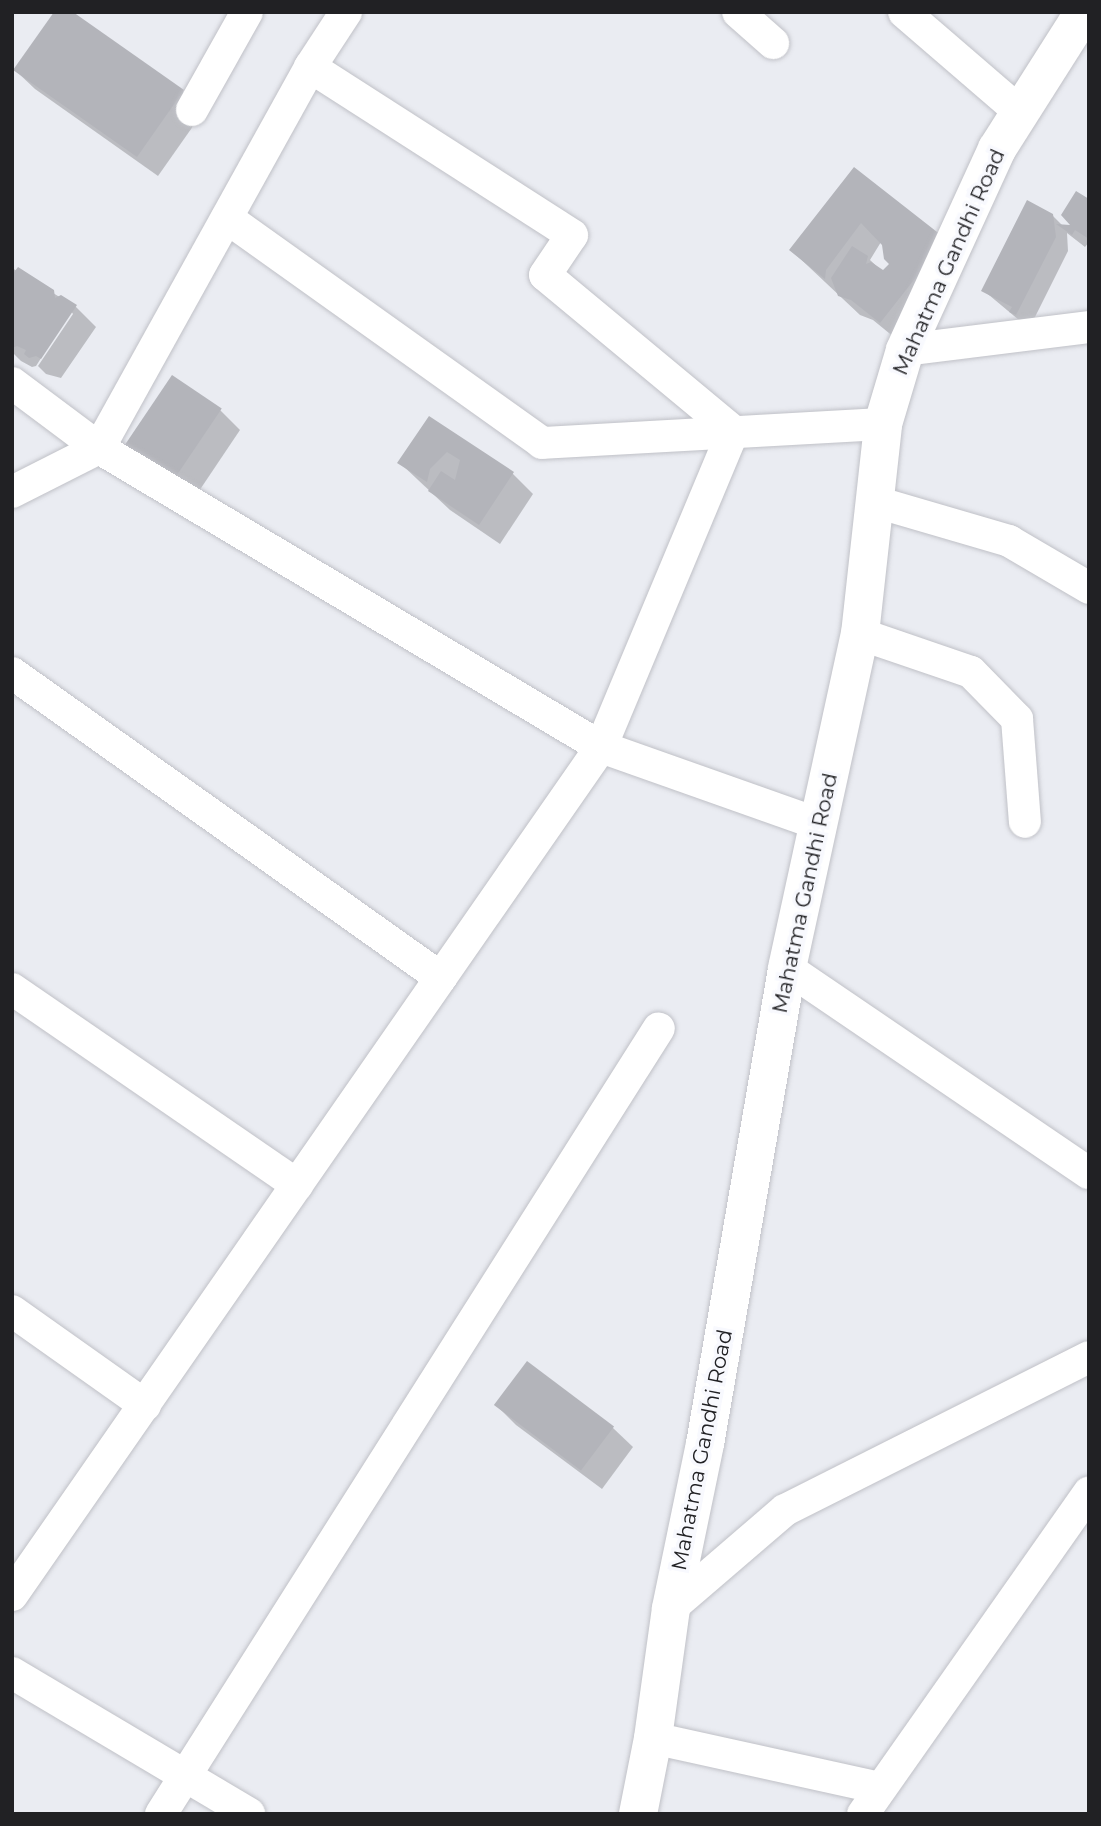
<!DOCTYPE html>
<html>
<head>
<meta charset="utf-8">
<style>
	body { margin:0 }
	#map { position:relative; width:1101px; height:1826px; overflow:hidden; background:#eaecf2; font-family:Montserrat,sans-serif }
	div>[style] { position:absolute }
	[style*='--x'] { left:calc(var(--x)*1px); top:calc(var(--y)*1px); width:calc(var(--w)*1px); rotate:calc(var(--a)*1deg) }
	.shadow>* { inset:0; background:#0003 }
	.building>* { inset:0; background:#b3b4ba; transform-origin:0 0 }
	.roads { filter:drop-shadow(0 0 2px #c0c1c7) drop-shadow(0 0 2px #c0c1c7) }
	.minor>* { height:32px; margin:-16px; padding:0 16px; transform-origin:16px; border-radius:16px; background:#fff }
	.tertiary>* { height:38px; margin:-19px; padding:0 19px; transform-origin:19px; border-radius:19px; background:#fff }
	span { translate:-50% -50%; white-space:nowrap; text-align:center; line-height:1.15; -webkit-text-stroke:7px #f8f9fe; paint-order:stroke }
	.street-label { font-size:21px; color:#212124 }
	.frame { position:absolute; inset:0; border:14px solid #212124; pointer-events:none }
</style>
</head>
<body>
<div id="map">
	<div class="shadow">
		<div style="clip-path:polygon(70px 12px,183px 92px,203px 112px,158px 176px,35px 89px,15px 70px)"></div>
		<div style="clip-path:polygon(evenodd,855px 170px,945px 241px,900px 342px,873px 320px,860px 315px,791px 250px,855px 170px,881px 242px,892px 264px,883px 272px,870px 260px,881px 242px)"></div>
		<div style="clip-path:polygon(1089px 201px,1089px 242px,1085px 247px,1067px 233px,1068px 251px,1030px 327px,1025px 325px,983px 290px,1052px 215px,1063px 226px,1074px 226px)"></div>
		<div style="clip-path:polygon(12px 268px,76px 307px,96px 327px,61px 378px,46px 374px,38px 366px,73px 314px,71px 311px,36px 366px,32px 367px,21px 361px,12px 352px)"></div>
		<div style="clip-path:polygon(220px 410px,240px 430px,193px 500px,145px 467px)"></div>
		<div style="clip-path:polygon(429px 418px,513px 474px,533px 494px,500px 544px,450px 510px,400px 463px)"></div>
		<div style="clip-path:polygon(527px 1364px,613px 1428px,633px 1447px,602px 1489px,516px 1425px,496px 1405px)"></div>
	</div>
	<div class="building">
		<div style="clip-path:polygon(54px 12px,73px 12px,184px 90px,137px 157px,13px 70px)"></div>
		<div style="clip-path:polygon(854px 167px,946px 239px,880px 323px,851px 300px,838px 296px,831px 278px,852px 246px,868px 256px,866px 264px,871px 262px,883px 270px,889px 264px,884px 259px,882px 245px,861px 223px,826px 270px,825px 279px,789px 250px)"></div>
		<div style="clip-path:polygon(1076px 191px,1089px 199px,1089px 239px,1075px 230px,1072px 235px,1056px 224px,1070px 225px,1061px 215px)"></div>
		<div style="clip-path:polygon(1027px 200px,1053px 214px,1056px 237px,1016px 315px,1009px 312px,1012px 307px,981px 291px)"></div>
		<div style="clip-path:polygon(18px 267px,54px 290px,55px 298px,61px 295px,77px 305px,41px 359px,36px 356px,29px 358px,24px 354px,26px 350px,17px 346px,12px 348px,12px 275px)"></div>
		<div style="left:172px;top:375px;width:60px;height:88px;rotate:34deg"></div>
		<div style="clip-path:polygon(429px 416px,514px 472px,479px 525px,428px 491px,441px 471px,455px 480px,460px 460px,447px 452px,430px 469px,427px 482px,397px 463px)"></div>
		<div style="left:527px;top:1361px;width:109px;height:55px;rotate:37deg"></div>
	</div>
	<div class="roads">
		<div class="minor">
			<div style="--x:738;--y:12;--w:47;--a:41.5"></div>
			<div style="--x:904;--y:12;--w:155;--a:40.8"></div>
			<div style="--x:192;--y:110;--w:112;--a:-60.7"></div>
			<div style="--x:227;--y:218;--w:387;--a:35.5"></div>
			<div style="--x:542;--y:443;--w:342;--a:-3.2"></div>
			<div style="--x:905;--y:350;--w:185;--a:-7.1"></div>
			<div style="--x:12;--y:383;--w:109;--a:36.8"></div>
			<div style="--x:99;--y:448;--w:584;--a:30.78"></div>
			<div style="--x:601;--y:747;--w:231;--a:19.5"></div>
			<div style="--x:12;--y:492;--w:97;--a:-26.8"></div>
			<div style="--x:99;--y:448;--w:436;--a:-61"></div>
			<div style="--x:310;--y:67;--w:66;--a:-56.8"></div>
			<div style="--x:876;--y:502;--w:139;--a:16.3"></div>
			<div style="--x:1009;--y:541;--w:93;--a:30.4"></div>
			<div style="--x:860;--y:634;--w:117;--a:18.9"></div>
			<div style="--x:971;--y:672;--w:66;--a:45.6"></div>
			<div style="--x:1017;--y:719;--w:103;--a:85.6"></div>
			<div style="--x:12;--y:673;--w:526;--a:35.41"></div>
			<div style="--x:787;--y:968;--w:365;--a:34.2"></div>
			<div style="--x:12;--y:989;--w:346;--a:34.5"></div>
			<div style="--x:12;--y:1311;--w:163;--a:35.3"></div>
			<div style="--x:12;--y:1595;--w:1032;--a:-55.22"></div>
			<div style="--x:601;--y:747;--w:342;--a:-67.3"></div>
			<div style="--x:733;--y:431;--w:244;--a:-140.3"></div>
			<div style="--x:545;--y:275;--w:48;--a:-56"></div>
			<div style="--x:572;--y:235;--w:311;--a:-147.3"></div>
			<div style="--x:671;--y:1608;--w:150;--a:-40.7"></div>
			<div style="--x:785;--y:1510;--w:340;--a:-26.7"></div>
			<div style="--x:12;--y:1673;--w:276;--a:30.7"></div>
			<div style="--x:653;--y:1738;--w:232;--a:12.4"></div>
			<div style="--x:161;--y:1814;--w:930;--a:-57.64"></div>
			<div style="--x:863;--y:1814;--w:393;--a:-54.9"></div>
		</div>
		<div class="tertiary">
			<div style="--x:638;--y:1814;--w:77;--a:-78.8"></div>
			<div style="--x:653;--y:1738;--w:131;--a:-82.1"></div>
			<div style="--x:671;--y:1608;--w:167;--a:-78.3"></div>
			<div style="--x:705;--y:1444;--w:483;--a:-80.2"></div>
			<div style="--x:787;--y:968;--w:342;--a:-77.7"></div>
			<div style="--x:860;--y:634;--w:211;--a:-83.7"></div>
			<div style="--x:883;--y:424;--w:77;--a:-73.4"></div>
			<div style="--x:905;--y:350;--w:221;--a:-65.4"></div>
			<div style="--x:997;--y:149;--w:162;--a:-57.6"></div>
		</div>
	</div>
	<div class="street-label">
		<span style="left:949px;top:262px;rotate:-66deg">Mahatma Gandhi Road</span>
		<span style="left:805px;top:893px;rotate:-78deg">Mahatma Gandhi Road</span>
		<span style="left:702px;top:1450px;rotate:-79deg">Mahatma Gandhi Road</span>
	</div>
	<div class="frame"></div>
</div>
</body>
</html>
